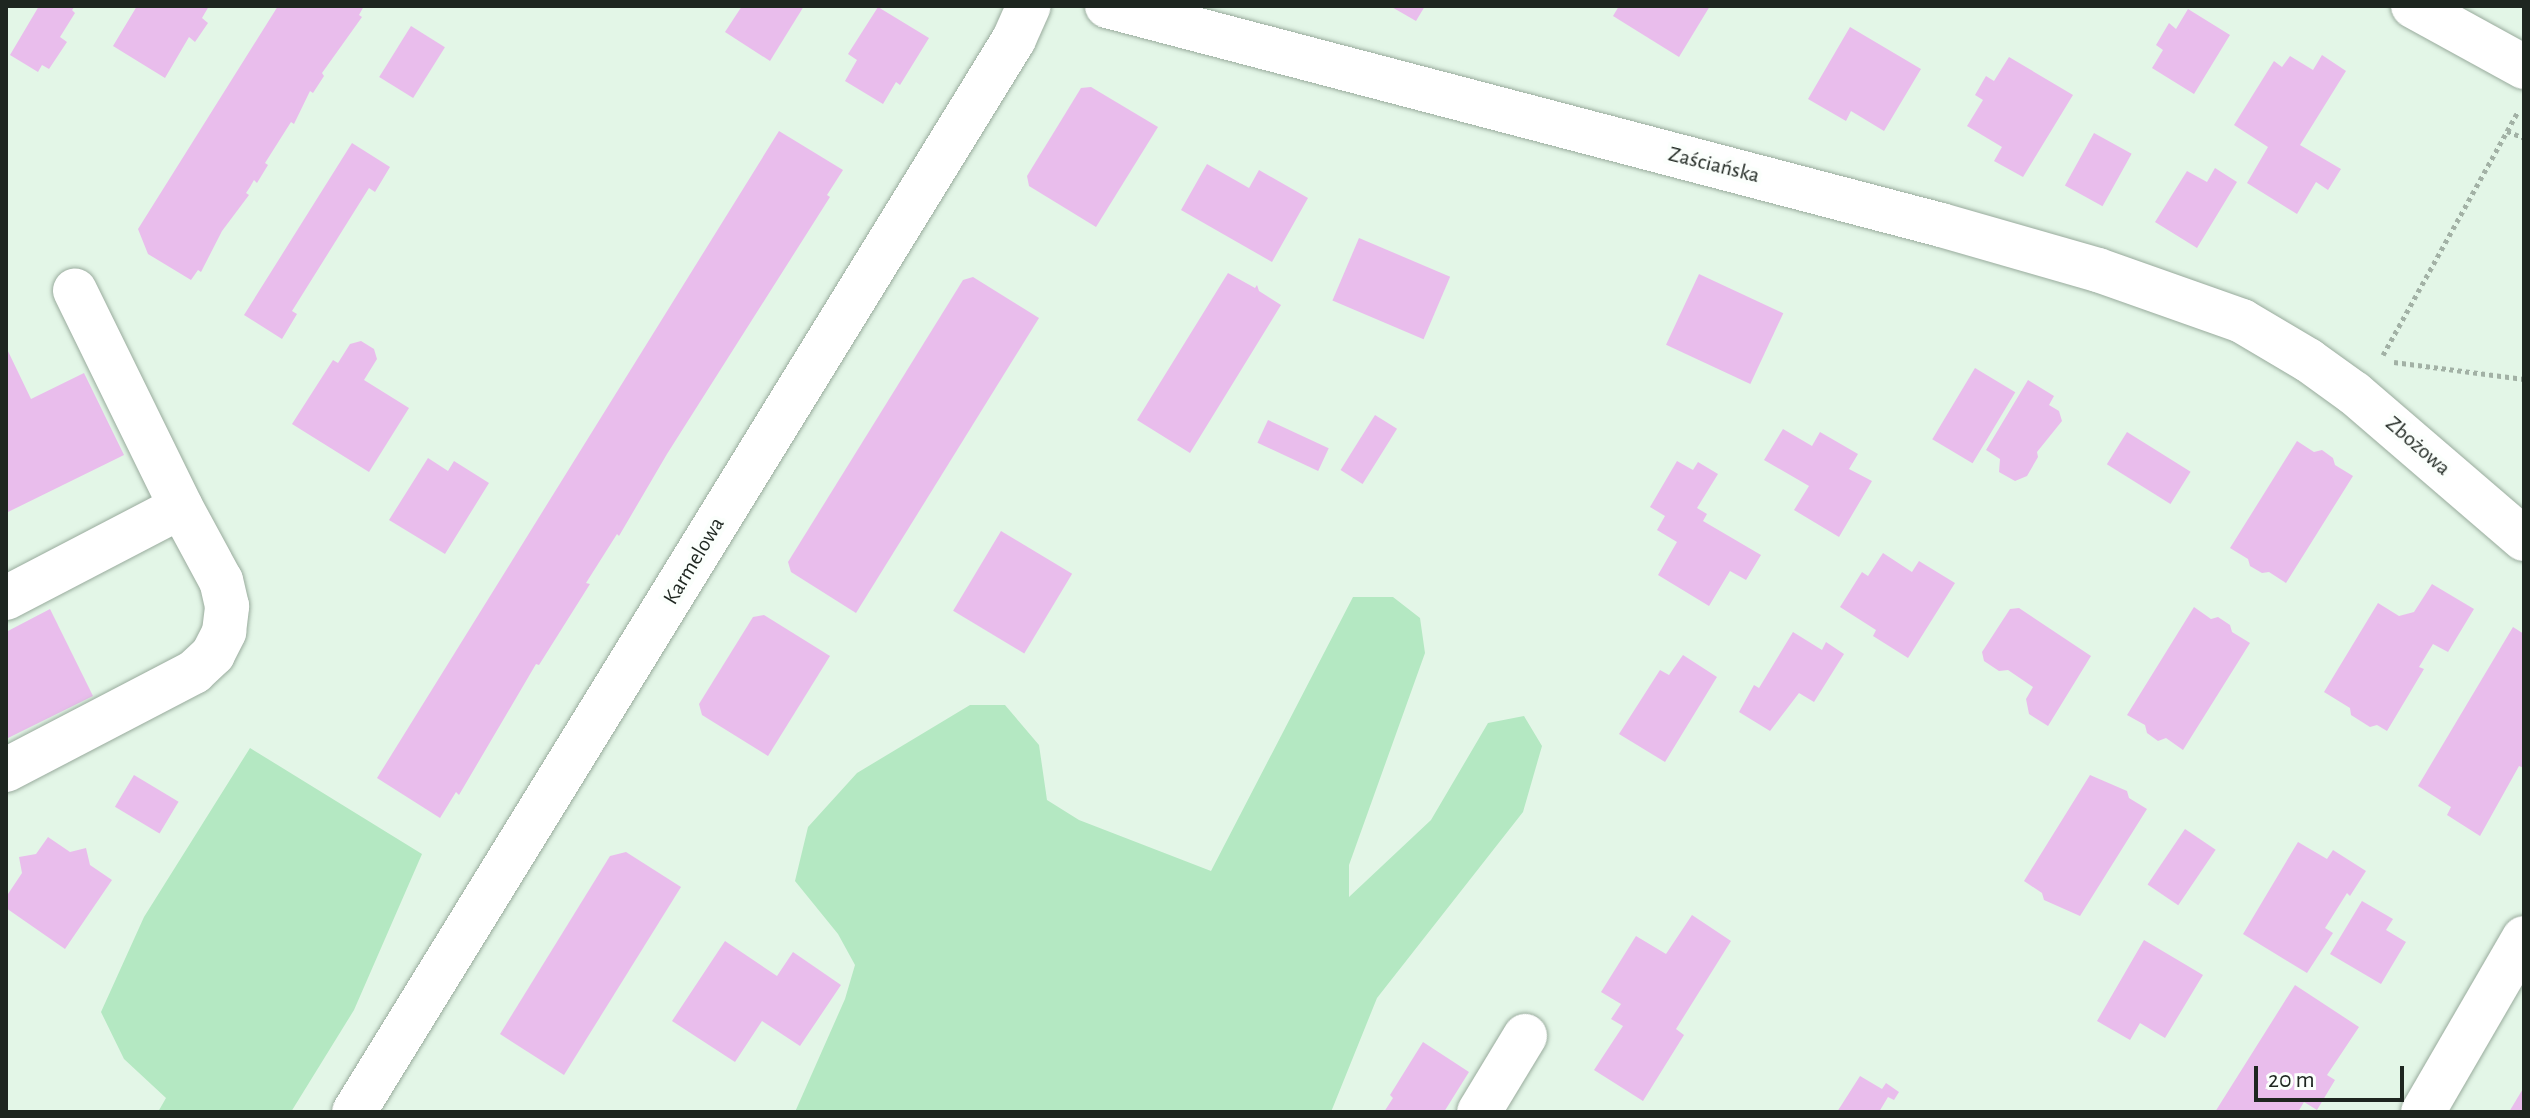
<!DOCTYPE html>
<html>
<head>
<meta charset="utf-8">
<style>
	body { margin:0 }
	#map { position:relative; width:2530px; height:1118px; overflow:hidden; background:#e3f6e7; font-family:"Alegreya Sans",sans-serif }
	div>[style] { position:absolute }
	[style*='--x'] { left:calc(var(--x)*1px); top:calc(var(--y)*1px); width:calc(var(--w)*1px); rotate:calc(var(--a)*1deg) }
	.green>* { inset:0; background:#b4e8c2 }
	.building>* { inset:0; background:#e9bdec; transform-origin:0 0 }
	.path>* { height:5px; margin-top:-2.5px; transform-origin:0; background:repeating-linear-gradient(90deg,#a2b1a5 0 4px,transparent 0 8px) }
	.roads { filter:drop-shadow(0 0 2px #99ab9d) drop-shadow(0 0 2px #99ab9d) }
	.minor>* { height:44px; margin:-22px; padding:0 22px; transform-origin:22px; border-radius:22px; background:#fff }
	span { translate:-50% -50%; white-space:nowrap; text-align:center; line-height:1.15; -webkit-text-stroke:8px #fbfffc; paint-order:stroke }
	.street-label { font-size:22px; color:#1e2620 }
	.frame { position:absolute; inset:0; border:8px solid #1e2620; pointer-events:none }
	.scale { position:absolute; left:2254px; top:1066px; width:150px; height:36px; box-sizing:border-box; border:4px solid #1e2620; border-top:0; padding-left:10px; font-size:24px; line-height:28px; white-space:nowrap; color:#1e2620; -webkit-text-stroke:6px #fbfffc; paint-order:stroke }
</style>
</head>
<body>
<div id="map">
	<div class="green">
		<div style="clip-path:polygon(1353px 597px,1393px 597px,1420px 618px,1425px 653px,1349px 865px,1349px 897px,1431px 820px,1488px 723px,1524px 716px,1542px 746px,1523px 812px,1377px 998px,1331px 1112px,795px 1112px,845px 999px,855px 965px,838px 934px,795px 881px,808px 827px,857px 773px,970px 705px,1005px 705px,1039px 745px,1047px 800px,1079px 820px,1211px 871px)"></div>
		<div style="clip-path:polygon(250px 748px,422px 854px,354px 1010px,291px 1112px,158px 1112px,166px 1098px,124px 1059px,101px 1012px,144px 917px)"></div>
	</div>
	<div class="building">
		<div style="clip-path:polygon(39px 6px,75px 6px,72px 10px,75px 13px,60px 37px,67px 42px,49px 69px,42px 65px,38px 72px,10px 55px)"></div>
		<div style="clip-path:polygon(137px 6px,209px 6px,202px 18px,208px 23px,195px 42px,189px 37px,165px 78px,113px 46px)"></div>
		<div style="clip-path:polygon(278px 6px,364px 6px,359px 15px,362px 17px,322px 73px,324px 76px,313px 93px,310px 91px,294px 124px,291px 122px,265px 163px,268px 165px,257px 183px,254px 180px,250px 187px,246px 193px,249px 195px,222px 231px,201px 272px,198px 270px,191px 280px,148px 254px,138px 229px)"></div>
		<div style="clip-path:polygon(742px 6px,804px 6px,770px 61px,725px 32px)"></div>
		<div style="clip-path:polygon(1390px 6px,1425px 6px,1416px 21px)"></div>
		<div style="clip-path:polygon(1619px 6px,1710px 6px,1679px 57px,1613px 16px)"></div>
		<div style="clip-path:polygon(878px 7px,929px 38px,900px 85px,896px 82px,883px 104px,845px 81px,857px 60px,848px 54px)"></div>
		<div style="clip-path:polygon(2188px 9px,2230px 35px,2194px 94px,2152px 68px,2163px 50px,2156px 45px,2169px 23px,2176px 29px)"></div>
		<div style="left:411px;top:26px;width:40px;height:60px;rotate:32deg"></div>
		<div style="clip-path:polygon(1850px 27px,1921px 69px,1884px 131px,1851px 111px,1846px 121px,1808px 99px)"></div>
		<div style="clip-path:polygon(2322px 55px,2346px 71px,2300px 145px,2341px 169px,2328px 190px,2316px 182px,2297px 214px,2247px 183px,2268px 147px,2234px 125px,2274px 61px,2282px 67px,2290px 56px,2313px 70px)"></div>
		<div style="clip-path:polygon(2009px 57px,2073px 95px,2023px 177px,1994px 161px,2002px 147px,1967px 126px,1983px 100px,1975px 95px,1986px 76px,1994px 81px)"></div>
		<div style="clip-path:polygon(1091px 87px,1158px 127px,1096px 227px,1029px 186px,1027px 176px,1081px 88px)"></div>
		<div style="clip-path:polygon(779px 131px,843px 170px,827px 195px,830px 197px,667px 454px,619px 536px,617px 534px,586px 583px,590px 584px,539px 665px,536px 664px,459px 795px,456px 792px,440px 818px,377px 778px)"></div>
		<div style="left:2094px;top:133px;width:43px;height:60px;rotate:29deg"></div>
		<div style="clip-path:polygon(352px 143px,390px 167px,375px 192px,369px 188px,292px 311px,297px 314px,282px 339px,244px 315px)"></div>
		<div style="clip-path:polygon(1207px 164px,1249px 188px,1259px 170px,1308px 198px,1272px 262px,1181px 210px)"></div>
		<div style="clip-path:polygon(2215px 168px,2237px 182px,2197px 248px,2155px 222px,2187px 171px,2207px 182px)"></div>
		<div style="left:1359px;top:238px;width:99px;height:68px;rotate:23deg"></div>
		<div style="clip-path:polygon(1228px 273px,1255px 288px,1257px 285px,1259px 291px,1281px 305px,1190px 453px,1137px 420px)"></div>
		<div style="left:1699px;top:274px;width:93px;height:78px;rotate:25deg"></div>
		<div style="clip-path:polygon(973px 277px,1039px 318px,856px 613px,791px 572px,788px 562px,963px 280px)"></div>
		<div style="clip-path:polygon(361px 341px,374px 349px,377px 359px,364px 380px,409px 408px,369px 472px,292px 424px,333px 360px,338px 363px,350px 344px)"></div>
		<div style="clip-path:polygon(6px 347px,31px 399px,84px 373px,124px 455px,6px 513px)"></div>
		<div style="left:1975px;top:368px;width:47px;height:83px;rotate:31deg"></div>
		<div style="clip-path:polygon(2028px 380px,2054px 396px,2049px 405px,2059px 411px,2062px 421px,2037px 452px,2038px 457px,2027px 476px,2015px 481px,1999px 472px,2000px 459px,1986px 450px)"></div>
		<div style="left:1375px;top:415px;width:26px;height:65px;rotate:32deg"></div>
		<div style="left:1268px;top:420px;width:67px;height:25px;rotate:25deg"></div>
		<div style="clip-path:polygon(1783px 429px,1812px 446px,1820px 432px,1858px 454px,1849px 469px,1872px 481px,1839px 537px,1794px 510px,1809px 486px,1764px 460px)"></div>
		<div style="left:2127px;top:432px;width:75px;height:38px;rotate:32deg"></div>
		<div style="clip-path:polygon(2297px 441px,2314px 452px,2322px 450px,2333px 458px,2335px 465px,2353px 476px,2286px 583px,2269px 572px,2262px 573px,2250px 566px,2248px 559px,2230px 548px)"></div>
		<div style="clip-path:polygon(428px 458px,448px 471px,454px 461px,489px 483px,445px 554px,389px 520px)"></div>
		<div style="clip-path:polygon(1677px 461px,1693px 470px,1698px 462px,1718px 474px,1697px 508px,1707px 514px,1703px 521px,1761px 555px,1746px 580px,1730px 571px,1709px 606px,1658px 575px,1677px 542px,1657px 530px,1665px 516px,1650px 507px)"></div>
		<div style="left:1001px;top:531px;width:83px;height:93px;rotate:31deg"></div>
		<div style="clip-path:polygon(1883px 553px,1912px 572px,1919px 561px,1955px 583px,1908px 658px,1873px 636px,1876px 630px,1840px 607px,1862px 572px,1868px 576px)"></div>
		<div style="clip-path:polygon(2432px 584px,2474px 609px,2448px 652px,2433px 644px,2419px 667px,2424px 669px,2387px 731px,2377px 725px,2370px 727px,2351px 715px,2350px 708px,2324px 692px,2378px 603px,2399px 616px,2414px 612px)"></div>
		<div style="clip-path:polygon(2194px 607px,2211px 619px,2218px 617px,2230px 625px,2232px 632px,2250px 643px,2183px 750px,2166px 738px,2158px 741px,2147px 733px,2145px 725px,2127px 715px)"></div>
		<div style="clip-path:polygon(2019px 608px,2091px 656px,2048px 726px,2029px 714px,2026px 699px,2033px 687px,2008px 670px,1999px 671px,1984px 661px,1982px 652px,2010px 609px)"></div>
		<div style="clip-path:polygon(50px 609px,93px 696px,6px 739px,6px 632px)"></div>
		<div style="clip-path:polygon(764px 615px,830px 656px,768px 756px,702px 715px,699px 704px,753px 617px)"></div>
		<div style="clip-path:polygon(2513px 627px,2524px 634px,2524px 768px,2519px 766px,2480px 836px,2447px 815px,2451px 807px,2418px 786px)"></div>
		<div style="clip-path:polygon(1793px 632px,1822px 650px,1826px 642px,1844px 654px,1814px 702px,1799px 693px,1770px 731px,1739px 712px,1754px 685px,1759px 688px)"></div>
		<div style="clip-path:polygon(1683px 655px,1717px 677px,1665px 762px,1619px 734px,1660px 670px,1669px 675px)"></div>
		<div style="left:134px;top:775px;width:52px;height:37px;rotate:31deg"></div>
		<div style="clip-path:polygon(2090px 775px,2127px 791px,2129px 798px,2147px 809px,2080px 916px,2044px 900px,2042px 893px,2024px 881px)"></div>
		<div style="left:2185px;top:829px;width:37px;height:67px;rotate:34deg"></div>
		<div style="clip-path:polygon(48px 837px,70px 852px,86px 848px,90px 865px,112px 880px,65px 949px,6px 908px,6px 897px,22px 873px,19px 857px,36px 854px)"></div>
		<div style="clip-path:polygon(2298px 842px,2327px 859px,2333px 850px,2366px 871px,2350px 896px,2347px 893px,2325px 928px,2333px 933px,2307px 973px,2243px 934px)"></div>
		<div style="clip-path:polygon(626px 852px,681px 887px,564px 1075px,500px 1034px,610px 856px)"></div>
		<div style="clip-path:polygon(2362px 901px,2393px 919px,2386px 930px,2406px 942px,2381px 984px,2330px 954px)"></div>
		<div style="clip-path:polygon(1692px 915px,1731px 941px,1676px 1029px,1684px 1035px,1643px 1101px,1594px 1070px,1623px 1026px,1611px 1019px,1621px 1004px,1601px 992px,1636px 936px,1666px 954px)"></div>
		<div style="clip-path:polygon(2144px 940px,2203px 975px,2165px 1038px,2140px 1023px,2130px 1040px,2097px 1021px)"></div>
		<div style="clip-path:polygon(725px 941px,777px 976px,793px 952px,841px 985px,800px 1046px,762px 1021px,735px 1062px,672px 1021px)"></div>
		<div style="clip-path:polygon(2295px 985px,2359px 1027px,2327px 1075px,2335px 1080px,2317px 1110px,2304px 1102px,2298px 1112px,2215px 1112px)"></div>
		<div style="clip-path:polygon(1423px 1042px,1469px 1072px,1444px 1112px,1384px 1112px,1393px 1098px,1390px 1095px)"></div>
		<div style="clip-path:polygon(1860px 1076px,1882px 1089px,1886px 1083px,1899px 1092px,1894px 1100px,1888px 1097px,1879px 1112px,1837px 1112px)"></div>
		<div style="clip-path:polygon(2524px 1087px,2524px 1112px,2509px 1112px)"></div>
	</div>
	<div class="path">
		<div style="--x:2507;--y:131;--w:18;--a:22"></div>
		<div style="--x:2383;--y:355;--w:279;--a:-61"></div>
		<div style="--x:2394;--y:362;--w:131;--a:7.5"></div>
	</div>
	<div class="roads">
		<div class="minor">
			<div style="--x:1107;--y:6;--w:862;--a:14.71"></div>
			<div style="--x:1941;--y:225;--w:163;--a:16"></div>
			<div style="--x:2098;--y:270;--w:153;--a:19.5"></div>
			<div style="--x:2242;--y:321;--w:77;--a:30.6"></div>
			<div style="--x:2308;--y:360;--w:57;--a:35.7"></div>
			<div style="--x:2354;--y:393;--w:224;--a:40.7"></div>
			<div style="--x:2413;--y:6;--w:127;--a:28.8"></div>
			<div style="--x:6;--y:598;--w:197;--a:-27.5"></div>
			<div style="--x:181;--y:507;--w:241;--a:-116.1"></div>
			<div style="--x:6;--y:770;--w:212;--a:-27.5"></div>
			<div style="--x:194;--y:672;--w:26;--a:-43"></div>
			<div style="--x:213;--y:654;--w:25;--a:-63"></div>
			<div style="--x:224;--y:632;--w:26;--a:-83"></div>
			<div style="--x:227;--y:606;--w:26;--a:-103"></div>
			<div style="--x:221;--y:581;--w:84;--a:-118.4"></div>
			<div style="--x:354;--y:1112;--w:1260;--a:-58.4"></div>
			<div style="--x:1014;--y:39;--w:36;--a:-66"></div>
			<div style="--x:1479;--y:1112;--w:89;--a:-58.8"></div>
			<div style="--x:2423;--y:1112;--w:201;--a:-59.9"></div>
		</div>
	</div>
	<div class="street-label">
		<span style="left:1714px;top:165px;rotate:14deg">Zaściańska</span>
		<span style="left:2418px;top:446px;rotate:41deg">Zbożowa</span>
		<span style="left:694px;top:561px;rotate:-59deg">Karmelowa</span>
	</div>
	<div class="frame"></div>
	<div class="scale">20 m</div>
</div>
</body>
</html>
